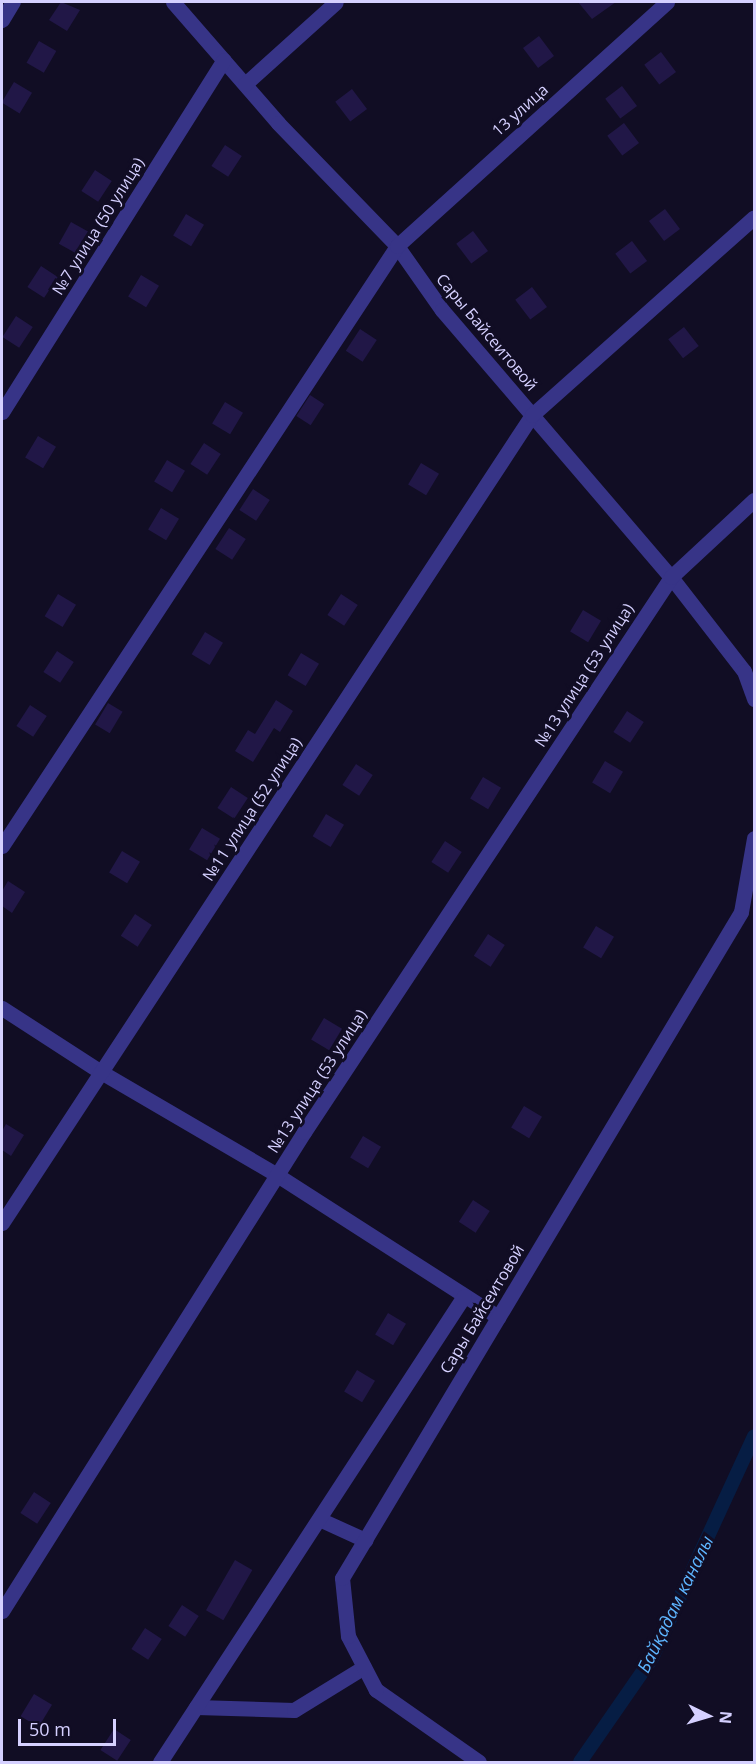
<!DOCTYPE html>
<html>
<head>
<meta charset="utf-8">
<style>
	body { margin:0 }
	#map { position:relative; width:756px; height:1764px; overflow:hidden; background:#110d24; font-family:"Open Sans",sans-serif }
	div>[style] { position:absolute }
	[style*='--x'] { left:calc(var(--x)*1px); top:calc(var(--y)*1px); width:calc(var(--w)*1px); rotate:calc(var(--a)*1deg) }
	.canal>* { height:14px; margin:-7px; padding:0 7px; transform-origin:7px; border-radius:7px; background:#061d44 }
	.building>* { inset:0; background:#211747; transform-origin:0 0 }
	.minor>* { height:15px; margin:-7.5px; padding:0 7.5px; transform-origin:7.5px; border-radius:7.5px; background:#373487 }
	span { translate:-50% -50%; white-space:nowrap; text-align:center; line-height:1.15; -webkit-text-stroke:6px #110d24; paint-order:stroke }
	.street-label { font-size:16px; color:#d5d0ff }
	.water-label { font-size:18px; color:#5eb5ff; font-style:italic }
	.frame { position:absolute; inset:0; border:3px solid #d5d0ff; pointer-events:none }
	.north { position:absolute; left:678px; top:1686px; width:60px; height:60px; -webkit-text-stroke:4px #110d24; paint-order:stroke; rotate:95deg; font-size:16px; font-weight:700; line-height:24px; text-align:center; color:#d5d0ff }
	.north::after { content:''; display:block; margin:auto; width:21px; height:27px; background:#d5d0ff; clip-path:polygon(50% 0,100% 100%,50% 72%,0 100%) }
	.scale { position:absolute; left:18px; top:1719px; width:98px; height:27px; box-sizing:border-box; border:3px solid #d5d0ff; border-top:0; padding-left:8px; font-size:18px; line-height:21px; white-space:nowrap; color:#d5d0ff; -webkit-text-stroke:4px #110d24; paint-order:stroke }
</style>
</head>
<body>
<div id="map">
	<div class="canal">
		<div style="--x:580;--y:1762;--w:126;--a:-55.3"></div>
		<div style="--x:652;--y:1658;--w:244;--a:-65.3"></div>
	</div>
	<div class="building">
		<div style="clip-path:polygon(61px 2px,80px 10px,67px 31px,49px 20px)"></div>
		<div style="clip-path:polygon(578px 2px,616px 2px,592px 19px)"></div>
		<div style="left:539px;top:36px;width:25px;height:20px;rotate:53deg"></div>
		<div style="left:39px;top:41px;width:20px;height:25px;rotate:30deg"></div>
		<div style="left:661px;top:52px;width:25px;height:21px;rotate:53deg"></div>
		<div style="left:14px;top:82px;width:21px;height:24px;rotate:31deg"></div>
		<div style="left:622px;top:86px;width:25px;height:21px;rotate:53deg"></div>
		<div style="left:352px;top:89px;width:25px;height:21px;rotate:53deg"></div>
		<div style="left:624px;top:123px;width:25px;height:21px;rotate:53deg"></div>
		<div style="left:225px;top:145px;width:20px;height:25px;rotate:33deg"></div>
		<div style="left:95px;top:170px;width:20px;height:25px;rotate:33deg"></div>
		<div style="left:665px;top:209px;width:25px;height:20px;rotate:53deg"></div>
		<div style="left:186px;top:214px;width:21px;height:25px;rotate:31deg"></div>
		<div style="left:71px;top:222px;width:21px;height:25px;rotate:29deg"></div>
		<div style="left:473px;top:231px;width:25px;height:21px;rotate:53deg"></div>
		<div style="left:632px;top:241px;width:25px;height:21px;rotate:53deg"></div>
		<div style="left:41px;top:266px;width:20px;height:25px;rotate:33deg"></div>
		<div style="left:141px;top:275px;width:21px;height:25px;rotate:31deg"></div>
		<div style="left:532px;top:287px;width:25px;height:21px;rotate:53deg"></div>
		<div style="left:16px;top:316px;width:20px;height:25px;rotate:33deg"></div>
		<div style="left:684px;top:327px;width:24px;height:20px;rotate:52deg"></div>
		<div style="left:360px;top:329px;width:20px;height:26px;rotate:33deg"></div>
		<div style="left:310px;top:395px;width:17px;height:25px;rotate:33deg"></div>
		<div style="left:225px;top:402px;width:21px;height:25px;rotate:31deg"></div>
		<div style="left:38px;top:436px;width:21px;height:25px;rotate:31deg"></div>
		<div style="left:204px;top:443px;width:20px;height:25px;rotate:33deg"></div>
		<div style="left:167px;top:460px;width:21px;height:25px;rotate:31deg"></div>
		<div style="left:421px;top:463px;width:21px;height:25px;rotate:31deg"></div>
		<div style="left:253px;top:489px;width:20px;height:25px;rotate:33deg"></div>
		<div style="left:161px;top:508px;width:21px;height:25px;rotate:31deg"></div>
		<div style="left:229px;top:528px;width:20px;height:25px;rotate:33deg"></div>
		<div style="left:58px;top:594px;width:21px;height:26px;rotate:31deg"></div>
		<div style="left:341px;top:594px;width:20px;height:25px;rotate:33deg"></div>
		<div style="left:583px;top:610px;width:21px;height:25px;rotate:31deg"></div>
		<div style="left:205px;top:632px;width:21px;height:26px;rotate:31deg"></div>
		<div style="left:57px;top:651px;width:20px;height:25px;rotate:33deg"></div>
		<div style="left:301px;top:653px;width:21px;height:26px;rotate:31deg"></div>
		<div style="clip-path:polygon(276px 700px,293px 711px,280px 732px,274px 728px,253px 762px,235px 751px,248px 730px,255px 734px)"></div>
		<div style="left:108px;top:703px;width:17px;height:25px;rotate:31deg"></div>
		<div style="left:30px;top:705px;width:20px;height:25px;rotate:33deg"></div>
		<div style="left:627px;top:711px;width:20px;height:25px;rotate:33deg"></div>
		<div style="left:605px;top:761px;width:21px;height:25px;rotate:31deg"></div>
		<div style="left:356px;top:764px;width:20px;height:25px;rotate:33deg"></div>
		<div style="left:483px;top:777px;width:21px;height:25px;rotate:31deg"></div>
		<div style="left:231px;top:787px;width:20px;height:25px;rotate:33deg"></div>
		<div style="left:326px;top:814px;width:21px;height:26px;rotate:31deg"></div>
		<div style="left:202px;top:828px;width:21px;height:25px;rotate:31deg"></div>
		<div style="left:445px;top:841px;width:20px;height:25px;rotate:33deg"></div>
		<div style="left:122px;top:851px;width:21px;height:25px;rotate:31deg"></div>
		<div style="clip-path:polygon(8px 881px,25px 892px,12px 913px,2px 906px,2px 891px)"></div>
		<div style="left:135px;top:914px;width:20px;height:26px;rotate:33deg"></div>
		<div style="left:596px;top:926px;width:21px;height:25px;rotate:31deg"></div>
		<div style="left:488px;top:934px;width:20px;height:26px;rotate:33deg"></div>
		<div style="left:324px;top:1018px;width:21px;height:25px;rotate:31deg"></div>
		<div style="left:524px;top:1106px;width:21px;height:25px;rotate:31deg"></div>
		<div style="clip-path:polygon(6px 1124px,24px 1135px,11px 1156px,2px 1150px,2px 1131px)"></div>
		<div style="left:363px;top:1136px;width:21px;height:25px;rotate:31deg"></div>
		<div style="left:473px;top:1200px;width:20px;height:26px;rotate:33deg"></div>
		<div style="left:388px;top:1313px;width:21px;height:25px;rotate:31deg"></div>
		<div style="left:357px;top:1370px;width:21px;height:25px;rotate:31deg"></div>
		<div style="left:34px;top:1492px;width:20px;height:25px;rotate:33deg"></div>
		<div style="left:235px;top:1560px;width:20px;height:58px;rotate:30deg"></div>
		<div style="left:182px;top:1605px;width:20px;height:25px;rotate:33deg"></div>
		<div style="left:145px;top:1628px;width:20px;height:25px;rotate:33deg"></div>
		<div style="left:34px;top:1694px;width:21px;height:26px;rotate:31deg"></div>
		<div style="left:114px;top:1729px;width:20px;height:25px;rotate:33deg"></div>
	</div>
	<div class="minor">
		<div style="--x:173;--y:2;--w:160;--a:49"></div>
		<div style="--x:278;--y:123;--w:171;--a:45.9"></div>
		<div style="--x:397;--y:246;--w:78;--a:54.9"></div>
		<div style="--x:442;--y:310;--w:352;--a:49.4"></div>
		<div style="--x:671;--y:577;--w:119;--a:52.2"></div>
		<div style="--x:744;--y:671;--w:30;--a:70"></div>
		<div style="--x:2;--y:20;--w:21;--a:-59"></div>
		<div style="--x:245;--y:84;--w:122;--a:-42"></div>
		<div style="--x:2;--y:412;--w:416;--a:-57.8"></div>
		<div style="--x:2;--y:846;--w:718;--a:-56.64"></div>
		<div style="--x:397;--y:246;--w:364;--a:-42.1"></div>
		<div style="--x:2;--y:1008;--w:118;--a:32.9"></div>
		<div style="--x:101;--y:1072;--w:204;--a:30.3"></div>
		<div style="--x:277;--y:1175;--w:263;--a:32.7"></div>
		<div style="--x:2;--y:1223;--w:966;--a:-56.74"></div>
		<div style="--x:532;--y:415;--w:297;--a:-41.7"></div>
		<div style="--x:319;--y:1519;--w:51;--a:24.5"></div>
		<div style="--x:2;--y:1611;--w:566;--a:-57.77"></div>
		<div style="--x:304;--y:1132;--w:665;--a:-56.52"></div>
		<div style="--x:671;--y:577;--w:113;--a:-42.9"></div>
		<div style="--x:196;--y:1707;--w:98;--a:1.8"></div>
		<div style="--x:294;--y:1710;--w:82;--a:-31.6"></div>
		<div style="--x:160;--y:1762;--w:556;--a:-56.88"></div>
		<div style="--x:479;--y:1762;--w:126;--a:-145"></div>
		<div style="--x:376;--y:1690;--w:61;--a:-117.4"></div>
		<div style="--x:348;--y:1636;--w:58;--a:-95.9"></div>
		<div style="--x:342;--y:1578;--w:776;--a:-59.07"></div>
		<div style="--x:741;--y:912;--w:75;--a:-80"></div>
	</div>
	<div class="street-label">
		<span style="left:520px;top:110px;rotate:-42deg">13 улица</span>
		<span style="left:98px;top:226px;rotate:-58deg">№7 улица (50 улица)</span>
		<span style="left:487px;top:332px;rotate:50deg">Сары Байсеитовой</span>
		<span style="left:584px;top:675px;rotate:-57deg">№13 улица (53 улица)</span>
		<span style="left:252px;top:809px;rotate:-57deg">№11 улица (52 улица)</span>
		<span style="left:317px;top:1081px;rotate:-57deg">№13 улица (53 улица)</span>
		<span style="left:482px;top:1309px;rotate:-59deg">Сары Байсеитовой</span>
	</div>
	<div class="water-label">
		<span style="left:675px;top:1604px;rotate:-64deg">Байқадам каналы</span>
	</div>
	<div class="frame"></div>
	<div class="north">N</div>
	<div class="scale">50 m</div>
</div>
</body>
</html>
